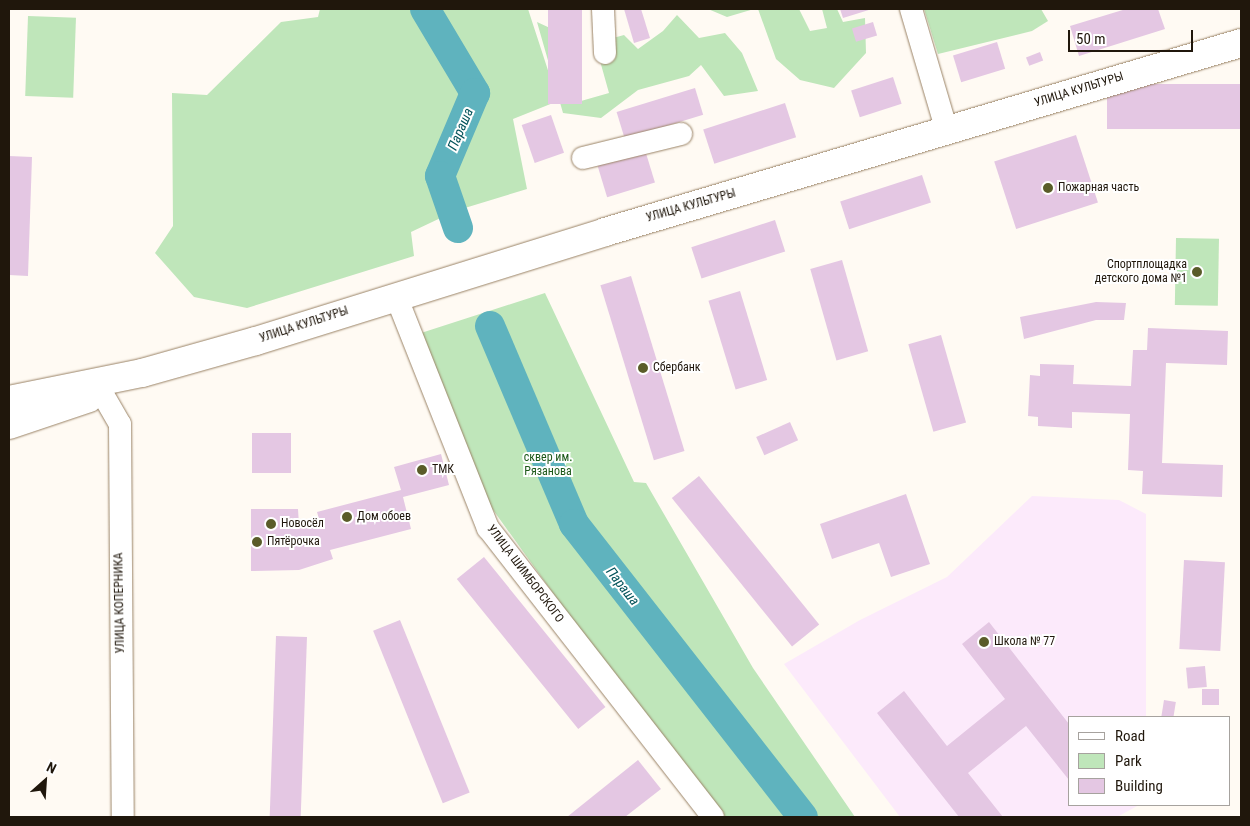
<!DOCTYPE html>
<html>
<head>
<meta charset="utf-8">
<style>
	body { margin:0 }
	#map { position:relative; width:1250px; height:826px; overflow:hidden; background:#fffaf3; font-family:"Roboto Condensed",sans-serif }
	div>[style] { position:absolute }
	[style*='--x'] { left:calc(var(--x)*1px); top:calc(var(--y)*1px); width:calc(var(--w)*1px); rotate:calc(var(--a)*1deg) }
	.education>* { inset:0; background:#fceafb }
	.green>* { inset:0; background:#bfe6ba; transform-origin:0 0 }
	.river>* { height:30px; margin:-15px; padding:0 15px; transform-origin:15px; border-radius:15px; background:#5fb3be }
	.building>* { inset:0; background:#e4c7e3; transform-origin:0 0 }
	.roads { filter:drop-shadow(0 0 1px #9a8366) drop-shadow(0 0 1px #9a8366) }
	.minor>* { height:22px; margin:-11px; padding:0 11px; transform-origin:11px; border-radius:11px; background:#fff }
	.major>* { height:28px; margin:-14px; padding:0 14px; transform-origin:14px; border-radius:14px; background:#fff }
	.dots>* { width:14px; height:14px; translate:-50% -50%; box-sizing:border-box; border:2px solid #fff; border-radius:50% }
	span { translate:-50% -50%; white-space:nowrap; text-align:center; line-height:1.15; -webkit-text-stroke:4px #fff; paint-order:stroke }
	.street-label { font-size:12px; color:#20170c }
	.poi-label { font-size:12px; color:#20170c }
	.left { translate:0 -50%; text-align:left }
	.right { translate:-100% -50%; text-align:right }
	.park-label { font-size:12px; color:#1c5818 }
	.water-label { font-size:14px; color:#025259; font-style:italic }
	.frame { position:absolute; inset:0; border:10px solid #20170c; pointer-events:none }
	.legend { position:absolute; left:1068px; top:716px; width:162px; height:90px; box-sizing:border-box; background:#fff; border:1px solid #a6a29e; margin:0; padding:6px 9px; list-style:none; font-size:15px; color:#20170c }
	.legend li { display:flex; align-items:center; gap:10px; height:25px }
	.legend b { width:25px; border:1px solid #a6a29e }
	.north { position:absolute; left:20px; top:756px; width:50px; height:50px; -webkit-text-stroke:4px #fff; paint-order:stroke; rotate:26deg; font-size:14px; font-weight:700; line-height:20px; text-align:center; color:#20170c }
	.north::after { content:''; display:block; margin:auto; width:18px; height:22px; background:#20170c; clip-path:polygon(50% 0,100% 100%,50% 72%,0 100%) }
	.scale { position:absolute; left:1068px; top:30px; width:125px; height:22px; box-sizing:border-box; border:2px solid #20170c; border-top:0; padding-left:6px; font-size:15px; line-height:18px; white-space:nowrap; color:#20170c; -webkit-text-stroke:4px #fff; paint-order:stroke }
</style>
</head>
<body>
<div id="map">
	<div class="education">
		<div style="clip-path:polygon(1032px 496px,1119px 500px,1146px 514px,1146px 717px,1069px 717px,1069px 805px,1139px 805px,1117px 817px,900px 817px,784px 664px,860px 620px,947px 577px)"></div>
	</div>
	<div class="green">
		<div style="clip-path:polygon(320px 9px,420px 9px,473px 93px,438px 175px,449px 214px,411px 232px,414px 256px,247px 308px,194px 297px,155px 253px,173px 226px,172px 93px,207px 95px,281px 22px,318px 17px)"></div>
		<div style="clip-path:polygon(426px 9px,528px 9px,558px 101px,513px 119px,527px 189px,455px 211px,443px 176px,478px 92px)"></div>
		<div style="clip-path:polygon(708px 9px,754px 9px,727px 17px)"></div>
		<div style="clip-path:polygon(758px 9px,799px 9px,810px 31px,827px 28px,822px 9px,837px 9px,843px 22px,865px 18px,866px 53px,834px 88px,800px 80px,776px 59px)"></div>
		<div style="clip-path:polygon(924px 9px,1041px 9px,1048px 21px,1032px 31px,938px 54px)"></div>
		<div style="clip-path:polygon(677px 15px,699px 38px,725px 33px,742px 53px,758px 91px,724px 96px,701px 65px,689px 76px,638px 90px,601px 118px,563px 113px,537px 22px,550px 28px,574px 103px,609px 93px,595px 43px,624px 35px,638px 49px,663px 31px)"></div>
		<div style="left:28px;top:16px;width:48px;height:80px;rotate:2deg"></div>
		<div style="left:1176px;top:238px;width:43px;height:67px;rotate:1deg"></div>
		<div style="clip-path:polygon(545px 293px,634px 482px,646px 483px,753px 668px,855px 817px,725px 817px,578px 628px,486px 500px,421px 333px)"></div>
	</div>
	<div class="river">
		<div style="--x:425;--y:9;--w:98;--a:59.2"></div>
		<div style="--x:475;--y:93;--w:90;--a:112.9"></div>
		<div style="--x:440;--y:176;--w:55;--a:70.9"></div>
		<div style="--x:490;--y:326;--w:215;--a:67"></div>
		<div style="--x:574;--y:524;--w:372;--a:52"></div>
	</div>
	<div class="building">
		<div style="left:548px;top:9px;width:34px;height:95px"></div>
		<div style="clip-path:polygon(624px 9px,641px 9px,650px 38px,634px 43px)"></div>
		<div style="clip-path:polygon(840px 9px,872px 9px,843px 18px)"></div>
		<div style="clip-path:polygon(1126px 9px,1158px 9px,1165px 29px,1079px 56px,1070px 26px)"></div>
		<div style="left:873px;top:22px;width:14px;height:22px;rotate:73deg"></div>
		<div style="left:997px;top:42px;width:28px;height:46px;rotate:73deg"></div>
		<div style="left:1040px;top:52px;width:9px;height:15px;rotate:69deg"></div>
		<div style="left:893px;top:77px;width:28px;height:44px;rotate:72deg"></div>
		<div style="left:1241px;top:84px;width:45px;height:134px;rotate:90deg"></div>
		<div style="left:695px;top:88px;width:28px;height:82px;rotate:73deg"></div>
		<div style="left:785px;top:103px;width:36px;height:86px;rotate:72deg"></div>
		<div style="left:551px;top:115px;width:40px;height:31px;rotate:71deg"></div>
		<div style="left:1076px;top:135px;width:71px;height:86px;rotate:72deg"></div>
		<div style="left:645px;top:150px;width:34px;height:50px;rotate:73deg"></div>
		<div style="clip-path:polygon(9px 156px,32px 157px,28px 276px,9px 275px)"></div>
		<div style="left:922px;top:175px;width:29px;height:86px;rotate:72deg"></div>
		<div style="left:775px;top:220px;width:33px;height:88px;rotate:72deg"></div>
		<div style="left:842px;top:260px;width:95px;height:33px;rotate:74deg"></div>
		<div style="left:631px;top:276px;width:183px;height:32px;rotate:73deg"></div>
		<div style="left:740px;top:291px;width:93px;height:33px;rotate:73deg"></div>
		<div style="clip-path:polygon(1096px 302px,1126px 303px,1124px 320px,1096px 320px,1024px 339px,1020px 317px)"></div>
		<div style="clip-path:polygon(1148px 328px,1228px 331px,1227px 365px,1166px 363px,1162px 463px,1223px 465px,1222px 497px,1142px 494px,1143px 471px,1128px 470px,1130px 414px,1072px 412px,1072px 428px,1038px 426px,1038px 417px,1028px 416px,1030px 375px,1040px 376px,1040px 364px,1074px 365px,1073px 384px,1131px 386px,1133px 350px,1147px 350px)"></div>
		<div style="left:941px;top:335px;width:91px;height:34px;rotate:74deg"></div>
		<div style="left:790px;top:422px;width:20px;height:37px;rotate:66deg"></div>
		<div style="left:252px;top:433px;width:39px;height:40px"></div>
		<div style="clip-path:polygon(441px 454px,449px 485px,403px 497px,411px 529px,330px 550px,333px 559px,299px 570px,251px 571px,251px 509px,298px 509px,299px 525px,319px 519px,317px 512px,401px 490px,394px 467px)"></div>
		<div style="left:699px;top:476px;width:191px;height:35px;rotate:51deg"></div>
		<div style="clip-path:polygon(906px 494px,930px 564px,891px 577px,879px 543px,832px 559px,820px 524px)"></div>
		<div style="left:484px;top:557px;width:193px;height:35px;rotate:51deg"></div>
		<div style="left:1184px;top:560px;width:41px;height:89px;rotate:3deg"></div>
		<div style="left:400px;top:620px;width:186px;height:29px;rotate:68deg"></div>
		<div style="clip-path:polygon(989px 622px,1069px 724px,1069px 780px,1026px 726px,968px 773px,1003px 817px,959px 817px,877px 713px,904px 691px,947px 746px,1005px 699px,962px 644px)"></div>
		<div style="left:276px;top:636px;width:31px;height:181px;rotate:2deg"></div>
		<div style="left:1205px;top:666px;width:21px;height:19px;rotate:85deg"></div>
		<div style="left:1202px;top:689px;width:17px;height:16px"></div>
		<div style="left:1164px;top:700px;width:12px;height:17px;rotate:9deg"></div>
		<div style="clip-path:polygon(638px 760px,661px 789px,625px 817px,567px 817px)"></div>
	</div>
	<div class="roads">
		<div class="minor">
			<div style="--x:603;--y:9;--w:44;--a:87.4"></div>
			<div style="--x:911;--y:9;--w:127;--a:73.6"></div>
			<div style="--x:583;--y:158;--w:101;--a:-13.8"></div>
			<div style="--x:396;--y:296;--w:250;--a:68.4"></div>
			<div style="--x:488;--y:528;--w:366;--a:52.1"></div>
			<div style="--x:102;--y:393;--w:36;--a:60"></div>
			<div style="--x:120;--y:424;--w:393;--a:89.6"></div>
		</div>
		<div class="major">
			<div style="--x:9;--y:400;--w:136;--a:-11.5"></div>
			<div style="--x:142;--y:373;--w:118;--a:-15.7"></div>
			<div style="--x:256;--y:341;--w:366;--a:-17.3"></div>
			<div style="--x:605;--y:232;--w:663;--a:-16.55"></div>
			<div style="--x:9;--y:425;--w:84;--a:-18.6"></div>
		</div>
	</div>
	<div class="dots">
		<div style="left:1048px;top:188px;background:#5a5c29"></div>
		<div style="left:1197px;top:272px;background:#5a5c29"></div>
		<div style="left:643px;top:368px;background:#5a5c29"></div>
		<div style="left:422px;top:470px;background:#5a5c29"></div>
		<div style="left:347px;top:517px;background:#5a5c29"></div>
		<div style="left:271px;top:524px;background:#5a5c29"></div>
		<div style="left:257px;top:542px;background:#5a5c29"></div>
		<div style="left:984px;top:642px;background:#5a5c29"></div>
	</div>
	<div class="street-label">
		<span style="left:1079px;top:90px;rotate:-17deg">УЛИЦА КУЛЬТУРЫ</span>
		<span style="left:691px;top:206px;rotate:-16deg">УЛИЦА КУЛЬТУРЫ</span>
		<span style="left:304px;top:325px;rotate:-18deg">УЛИЦА КУЛЬТУРЫ</span>
		<span style="left:525px;top:574px;rotate:53deg">УЛИЦА ШИМБОРСКОГО</span>
		<span style="left:120px;top:603px;rotate:-91deg">УЛИЦА КОПЕРНИКА</span>
	</div>
	<div class="poi-label">
		<span class="left" style="left:1058px;top:188px">Пожарная часть</span>
		<span class="right" style="left:1187px;top:272px">Спортплощадка<br>детского дома №1</span>
		<span class="left" style="left:653px;top:368px">Сбербанк</span>
		<span class="left" style="left:432px;top:470px">ТМК</span>
		<span class="left" style="left:357px;top:517px">Дом обоев</span>
		<span class="left" style="left:281px;top:524px">Новосёл</span>
		<span class="left" style="left:267px;top:542px">Пятёрочка</span>
		<span class="left" style="left:994px;top:642px">Школа № 77</span>
	</div>
	<div class="park-label">
		<span style="left:548px;top:465px">сквер им.<br>Рязанова</span>
	</div>
	<div class="water-label">
		<span style="left:460px;top:129px;rotate:-67deg">Параша</span>
		<span style="left:623px;top:586px;rotate:52deg">Параша</span>
	</div>
	<div class="frame"></div>
	<ul class="legend">
	<li><b style="height:6px;background:#fff"></b>Road</li>
	<li><b style="height:14px;background:#bfe6ba"></b>Park</li>
	<li><b style="height:14px;background:#e4c7e3"></b>Building</li>
	</ul>
	<div class="north">N</div>
	<div class="scale">50 m</div>
</div>
</body>
</html>
